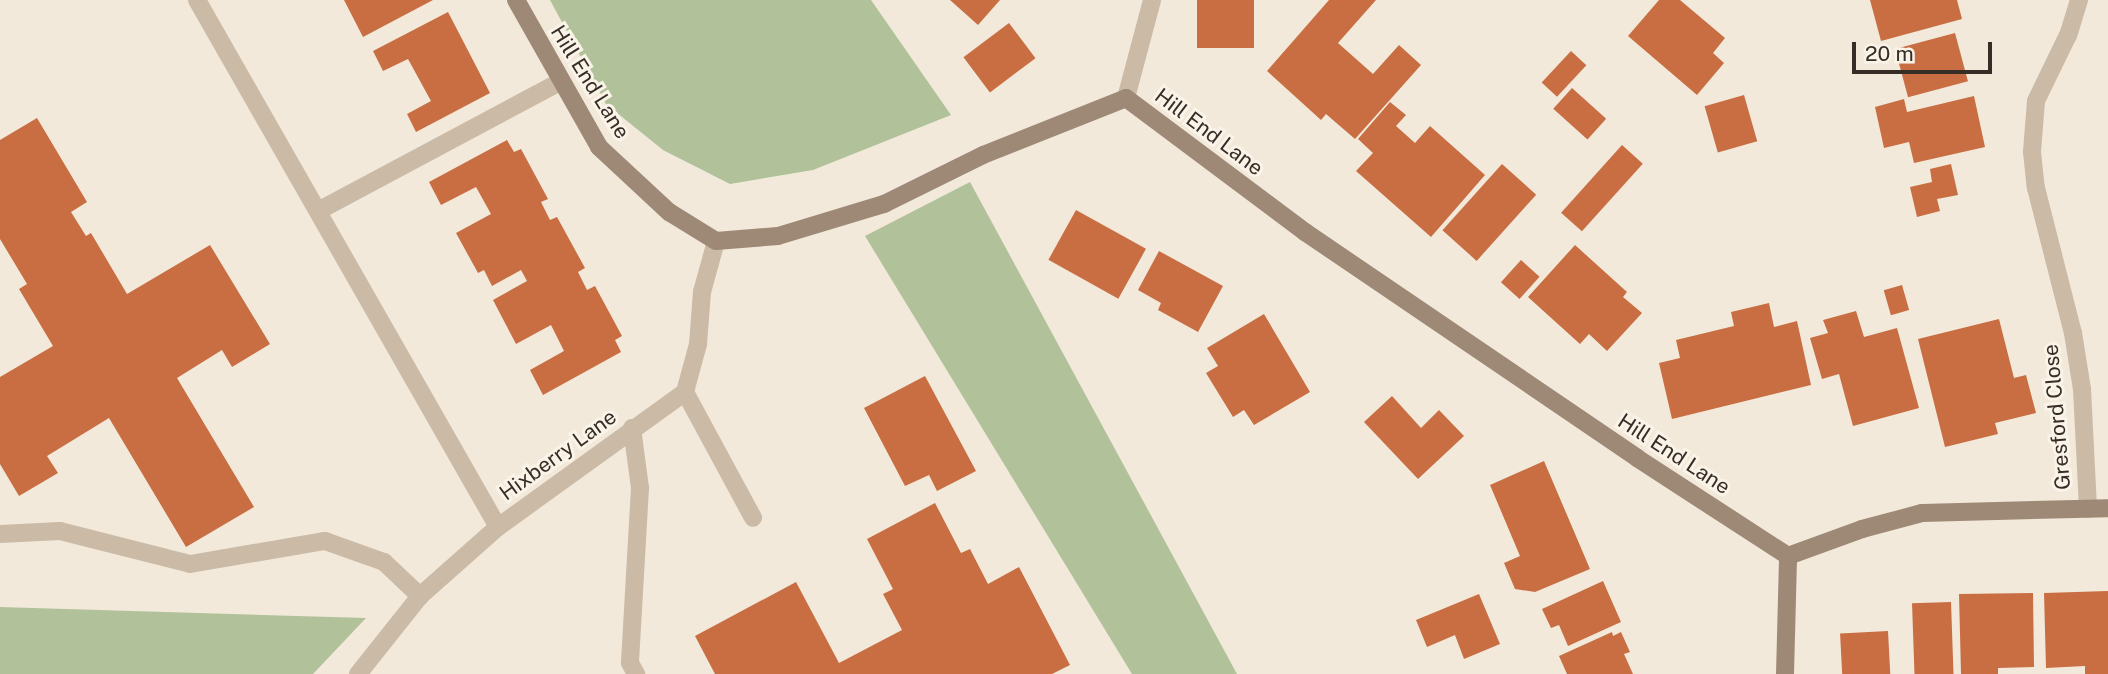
<!DOCTYPE html>
<html>
<head>
<meta charset="utf-8">
<style>
	body { margin:0 }
	#map { position:relative; width:2108px; height:674px; overflow:hidden; background:#f2e9da; font-family:"Public Sans",sans-serif }
	div>[style] { position:absolute }
	[style*='--x'] { left:calc(var(--x)*1px); top:calc(var(--y)*1px); width:calc(var(--w)*1px); rotate:calc(var(--a)*1deg) }
	.green>* { inset:0; background:#b1c19a }
	.building>* { inset:0; background:#c86e42; transform-origin:0 0 }
	.lane>* { height:18px; margin:-9px; padding:0 9px; transform-origin:9px; border-radius:9px; background:#cabaa6 }
	.street>* { height:18px; margin:-9px; padding:0 9px; transform-origin:9px; border-radius:9px; background:#cabaa6 }
	.secondary>* { height:18px; margin:-9px; padding:0 9px; transform-origin:9px; border-radius:9px; background:#9e8977 }
	span { translate:-50% -50%; white-space:nowrap; text-align:center; line-height:1.15; -webkit-text-stroke:6px #faf3e7; paint-order:stroke }
	.street-label { font-size:21px; color:#362d27 }
	.scale { position:absolute; left:1852px; top:42px; width:140px; height:32px; box-sizing:border-box; border:4px solid #362d27; border-top:0; padding-left:9px; font-size:21px; line-height:24px; white-space:nowrap; color:#362d27; -webkit-text-stroke:5px #faf3e7; paint-order:stroke }
</style>
</head>
<body>
<div id="map">
	<div class="green">
		<div style="clip-path:polygon(550px 0,871px 0,951px 115px,813px 170px,730px 184px,663px 150px,606px 104px)"></div>
		<div style="clip-path:polygon(970px 182px,1237px 674px,1132px 674px,865px 236px)"></div>
		<div style="clip-path:polygon(0 607px,366px 618px,313px 674px,0 674px)"></div>
	</div>
	<div class="building">
		<div style="clip-path:polygon(344px 0,433px 0,363px 37px)"></div>
		<div style="clip-path:polygon(950px 0,1000px 0,978px 25px)"></div>
		<div style="left:1197px;top:0;width:57px;height:48px"></div>
		<div style="clip-path:polygon(1329px 0,1376px 0,1338px 43px,1373px 74px,1399px 45px,1421px 65px,1355px 139px,1326px 114px,1321px 120px,1267px 71px)"></div>
		<div style="clip-path:polygon(1659px 0,1680px 0,1725px 38px,1713px 53px,1724px 63px,1697px 95px,1628px 36px)"></div>
		<div style="clip-path:polygon(1870px 0,1957px 0,1962px 19px,1881px 41px)"></div>
		<div style="clip-path:polygon(448px 12px,490px 93px,416px 132px,407px 114px,431px 101px,408px 59px,383px 71px,373px 51px)"></div>
		<div style="left:1009px;top:23px;width:44px;height:57px;rotate:53deg"></div>
		<div style="left:1955px;top:33px;width:50px;height:62px;rotate:75deg"></div>
		<div style="left:1571px;top:51px;width:21px;height:43px;rotate:43deg"></div>
		<div style="left:1572px;top:88px;width:46px;height:28px;rotate:42deg"></div>
		<div style="left:1744px;top:95px;width:48px;height:41px;rotate:74deg"></div>
		<div style="clip-path:polygon(1974px 96px,1985px 147px,1914px 163px,1909px 142px,1884px 148px,1875px 107px,1904px 99px,1907px 112px)"></div>
		<div style="clip-path:polygon(1390px 102px,1406px 115px,1396px 126px,1415px 143px,1430px 126px,1485px 175px,1431px 237px,1356px 171px,1373px 153px,1358px 139px)"></div>
		<div style="clip-path:polygon(37px 118px,87px 202px,71px 212px,86px 236px,91px 233px,127px 294px,210px 245px,270px 344px,232px 367px,222px 350px,177px 378px,254px 507px,186px 547px,109px 418px,47px 456px,58px 473px,19px 496px,0 464px,0 377px,53px 346px,19px 289px,27px 284px,0 239px,0 140px)"></div>
		<div style="clip-path:polygon(507px 140px,514px 152px,521px 149px,548px 199px,541px 202px,550px 220px,557px 217px,585px 268px,578px 272px,587px 290px,595px 286px,622px 336px,615px 340px,621px 352px,543px 395px,530px 370px,564px 351px,551px 325px,516px 344px,493px 300px,527px 281px,521px 270px,492px 286px,484px 270px,478px 273px,456px 233px,491px 214px,476px 187px,441px 205px,429px 182px)"></div>
		<div style="left:1622px;top:145px;width:28px;height:91px;rotate:42deg"></div>
		<div style="left:1502px;top:164px;width:46px;height:89px;rotate:42deg"></div>
		<div style="clip-path:polygon(1951px 164px,1958px 195px,1937px 199px,1940px 211px,1917px 217px,1910px 187px,1932px 182px,1930px 169px)"></div>
		<div style="left:1076px;top:210px;width:80px;height:57px;rotate:29deg"></div>
		<div style="clip-path:polygon(1575px 245px,1627px 292px,1623px 297px,1642px 313px,1607px 351px,1589px 334px,1580px 344px,1528px 297px)"></div>
		<div style="clip-path:polygon(1159px 251px,1223px 286px,1198px 332px,1158px 310px,1161px 303px,1138px 290px)"></div>
		<div style="left:1521px;top:260px;width:25px;height:30px;rotate:42deg"></div>
		<div style="left:1902px;top:285px;width:26px;height:19px;rotate:74deg"></div>
		<div style="clip-path:polygon(1769px 303px,1774px 327px,1797px 321px,1811px 385px,1672px 419px,1659px 363px,1680px 358px,1676px 340px,1734px 326px,1731px 312px)"></div>
		<div style="clip-path:polygon(1856px 311px,1864px 337px,1897px 328px,1919px 408px,1853px 426px,1839px 374px,1822px 379px,1810px 338px,1828px 333px,1823px 320px)"></div>
		<div style="clip-path:polygon(1264px 314px,1310px 392px,1254px 425px,1244px 410px,1233px 417px,1206px 373px,1218px 366px,1207px 348px)"></div>
		<div style="clip-path:polygon(1999px 319px,2014px 378px,2026px 375px,2036px 413px,1995px 423px,1998px 434px,1945px 447px,1918px 339px)"></div>
		<div style="clip-path:polygon(925px 376px,976px 471px,937px 491px,929px 475px,905px 486px,864px 408px)"></div>
		<div style="clip-path:polygon(1392px 396px,1421px 428px,1439px 410px,1464px 436px,1418px 479px,1364px 422px)"></div>
		<div style="clip-path:polygon(1544px 461px,1590px 569px,1535px 592px,1515px 589px,1504px 563px,1520px 556px,1490px 485px)"></div>
		<div style="clip-path:polygon(935px 503px,961px 553px,970px 549px,988px 584px,1019px 567px,1070px 665px,1052px 674px,715px 674px,695px 636px,796px 582px,839px 663px,902px 630px,883px 594px,893px 589px,867px 539px)"></div>
		<div style="clip-path:polygon(1603px 581px,1621px 622px,1568px 646px,1559px 625px,1551px 628px,1542px 609px)"></div>
		<div style="clip-path:polygon(2108px 591px,2108px 674px,2085px 674px,2085px 666px,2046px 668px,2044px 593px)"></div>
		<div style="clip-path:polygon(2033px 593px,2034px 667px,1998px 668px,1998px 674px,1961px 674px,1959px 594px)"></div>
		<div style="clip-path:polygon(1479px 594px,1500px 644px,1464px 659px,1455px 635px,1427px 647px,1416px 620px)"></div>
		<div style="left:1951px;top:602px;width:72px;height:39px;rotate:88deg"></div>
		<div style="left:1888px;top:631px;width:43px;height:48px;rotate:87deg"></div>
		<div style="clip-path:polygon(1612px 632px,1613px 636px,1621px 632px,1630px 652px,1624px 654px,1633px 674px,1567px 674px,1559px 656px)"></div>
	</div>
	<div class="lane">
		<div style="--x:197;--y:0;--w:607;--a:60.27"></div>
		<div style="--x:318;--y:211;--w:274;--a:-28.1"></div>
		<div style="--x:685;--y:392;--w:143;--a:61.6"></div>
		<div style="--x:632;--y:428;--w:61;--a:82.4"></div>
		<div style="--x:640;--y:488;--w:175;--a:93.3"></div>
		<div style="--x:630;--y:663;--w:13;--a:61"></div>
	</div>
	<div class="street">
		<div style="--x:2079;--y:0;--w:37;--a:107"></div>
		<div style="--x:2068;--y:35;--w:73;--a:115.9"></div>
		<div style="--x:2036;--y:101;--w:51;--a:94.5"></div>
		<div style="--x:2032;--y:152;--w:36;--a:84"></div>
		<div style="--x:2036;--y:188;--w:150;--a:75.7"></div>
		<div style="--x:2073;--y:333;--w:57;--a:80.9"></div>
		<div style="--x:2082;--y:389;--w:120;--a:87.1"></div>
		<div style="--x:1126;--y:98;--w:101;--a:-75.1"></div>
		<div style="--x:0;--y:534;--w:60;--a:-2.9"></div>
		<div style="--x:60;--y:531;--w:134;--a:14.2"></div>
		<div style="--x:190;--y:564;--w:137;--a:-9.7"></div>
		<div style="--x:325;--y:541;--w:63;--a:19.6"></div>
		<div style="--x:384;--y:562;--w:50;--a:43.4"></div>
		<div style="--x:358;--y:674;--w:100;--a:-51.5"></div>
		<div style="--x:420;--y:596;--w:104;--a:-41.5"></div>
		<div style="--x:498;--y:527;--w:231;--a:-35.8"></div>
		<div style="--x:685;--y:392;--w:50;--a:-74.8"></div>
		<div style="--x:698;--y:344;--w:52;--a:-85.6"></div>
		<div style="--x:702;--y:292;--w:53;--a:-74.6"></div>
	</div>
	<div class="secondary">
		<div style="--x:516;--y:0;--w:169;--a:60.5"></div>
		<div style="--x:599;--y:147;--w:96;--a:42.9"></div>
		<div style="--x:669;--y:212;--w:55;--a:31.7"></div>
		<div style="--x:716;--y:241;--w:62;--a:-4.6"></div>
		<div style="--x:778;--y:236;--w:111;--a:-16.8"></div>
		<div style="--x:884;--y:204;--w:110;--a:-26.3"></div>
		<div style="--x:983;--y:155;--w:154;--a:-21.7"></div>
		<div style="--x:1126;--y:98;--w:224;--a:36.8"></div>
		<div style="--x:1305;--y:232;--w:402;--a:34.2"></div>
		<div style="--x:1637;--y:458;--w:180;--a:33"></div>
		<div style="--x:1788;--y:556;--w:79;--a:-20"></div>
		<div style="--x:1862;--y:529;--w:62;--a:-14.9"></div>
		<div style="--x:1922;--y:513;--w:186;--a:-1.5"></div>
		<div style="--x:1785;--y:674;--w:118;--a:-88.5"></div>
	</div>
	<div class="street-label">
		<span style="left:590px;top:82px;rotate:58deg">Hill End Lane</span>
		<span style="left:1209px;top:132px;rotate:37deg">Hill End Lane</span>
		<span style="left:2057px;top:417px;rotate:-95deg">Gresford Close</span>
		<span style="left:1674px;top:454px;rotate:33deg">Hill End Lane</span>
		<span style="left:558px;top:455px;rotate:-36deg">Hixberry Lane</span>
	</div>
	<div class="scale">20 m</div>
</div>
</body>
</html>
